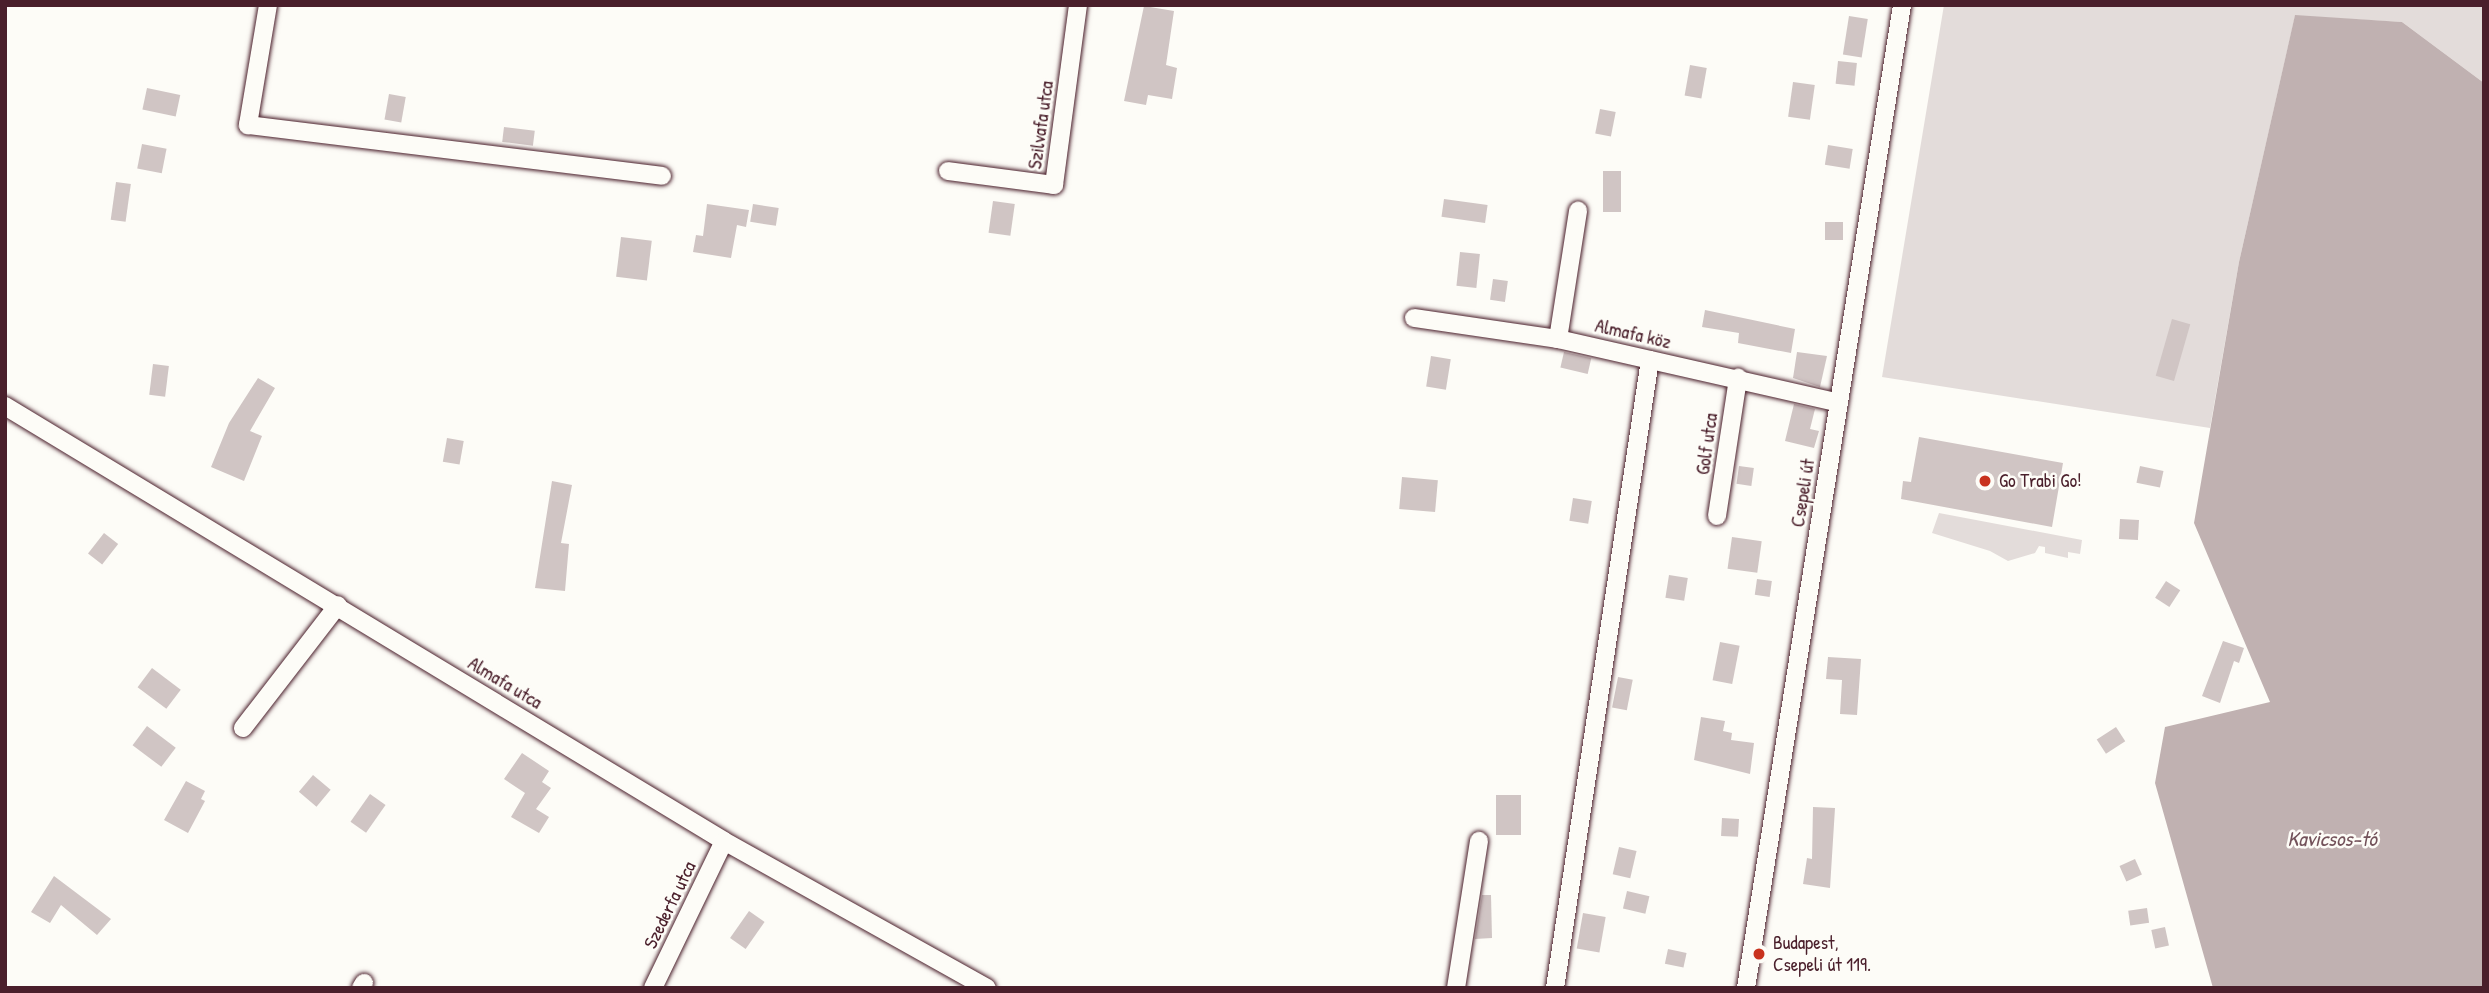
<!DOCTYPE html>
<html>
<head>
<meta charset="utf-8">
<style>
	body { margin:0 }
	#map { position:relative; width:2489px; height:993px; overflow:hidden; background:#fdfcf7; font-family:"Patrick Hand",sans-serif }
	div>[style] { position:absolute }
	[style*='--x'] { left:calc(var(--x)*1px); top:calc(var(--y)*1px); width:calc(var(--w)*1px); rotate:calc(var(--a)*1deg) }
	.green>* { inset:0; background:#e3dcda }
	.water>* { inset:0; background:#c0b1b1 }
	.building>* { inset:0; background:#d0c5c4; transform-origin:0 0 }
	.roads { filter:drop-shadow(0 0 2px #4a1f2b) drop-shadow(0 0 2px #4a1f2b) }
	.street>* { height:18px; margin:-9px; padding:0 9px; transform-origin:9px; border-radius:9px; background:#fdfcf7 }
	.dots>* { width:19px; height:19px; translate:-50% -50%; box-sizing:border-box; border:4px solid #fdfcf7; border-radius:50% }
	span { translate:-50% -50%; white-space:nowrap; text-align:center; line-height:1.15; -webkit-text-stroke:5px #fdfcf7; paint-order:stroke }
	.street-label { font-size:19px; color:#4a1f2b }
	.poi-label { font-size:19px; color:#4a1f2b }
	.left { translate:0 -50%; text-align:left }
	.water-label { font-size:21px; color:#73525a; font-style:italic }
	.frame { position:absolute; inset:0; border:7px solid #4a1f2b; pointer-events:none }
</style>
</head>
<body>
<div id="map">
	<div class="green">
		<div style="clip-path:polygon(1944px 5px,2484px 5px,2484px 83px,2402px 22px,2295px 16px,2239px 262px,2210px 428px,1882px 377px)"></div>
		<div style="clip-path:polygon(1939px 513px,2082px 540px,2080px 554px,2068px 552px,2068px 558px,2045px 553px,2045px 547px,2039px 546px,2035px 553px,2008px 561px,1990px 551px,1932px 533px)"></div>
	</div>
	<div class="water">
		<div style="clip-path:polygon(2295px 15px,2402px 22px,2484px 83px,2484px 988px,2213px 988px,2155px 783px,2165px 727px,2270px 702px,2194px 523px,2239px 262px)"></div>
	</div>
	<div class="building">
		<div style="clip-path:polygon(1144px 6px,1174px 11px,1166px 65px,1177px 68px,1172px 99px,1148px 95px,1146px 105px,1124px 101px)"></div>
		<div style="left:1849px;top:16px;width:19px;height:39px;rotate:9deg"></div>
		<div style="left:1838px;top:61px;width:19px;height:23px;rotate:6deg"></div>
		<div style="left:1690px;top:65px;width:17px;height:31px;rotate:10deg"></div>
		<div style="left:1793px;top:82px;width:22px;height:35px;rotate:8deg"></div>
		<div style="left:147px;top:88px;width:34px;height:22px;rotate:12deg"></div>
		<div style="left:389px;top:94px;width:17px;height:26px;rotate:10deg"></div>
		<div style="left:1600px;top:109px;width:16px;height:25px;rotate:11deg"></div>
		<div style="left:504px;top:127px;width:31px;height:15px;rotate:7deg"></div>
		<div style="left:142px;top:144px;width:25px;height:25px;rotate:11deg"></div>
		<div style="left:1828px;top:145px;width:25px;height:20px;rotate:9deg"></div>
		<div style="left:1603px;top:171px;width:18px;height:41px"></div>
		<div style="left:116px;top:182px;width:15px;height:38px;rotate:8deg"></div>
		<div style="left:1444px;top:199px;width:44px;height:18px;rotate:8deg"></div>
		<div style="left:993px;top:201px;width:22px;height:32px;rotate:8deg"></div>
		<div style="clip-path:polygon(707px 204px,749px 210px,746px 227px,737px 225px,731px 258px,693px 252px,696px 235px,703px 236px)"></div>
		<div style="left:753px;top:204px;width:26px;height:18px;rotate:9deg"></div>
		<div style="left:1825px;top:222px;width:18px;height:18px"></div>
		<div style="left:621px;top:237px;width:31px;height:40px;rotate:7deg"></div>
		<div style="left:1460px;top:252px;width:20px;height:34px;rotate:6deg"></div>
		<div style="left:1493px;top:279px;width:15px;height:21px;rotate:8deg"></div>
		<div style="clip-path:polygon(1705px 310px,1795px 329px,1791px 353px,1738px 343px,1739px 333px,1702px 327px)"></div>
		<div style="left:2172px;top:319px;width:19px;height:59px;rotate:16deg"></div>
		<div style="left:1564px;top:352px;width:28px;height:16px;rotate:13deg"></div>
		<div style="clip-path:polygon(1797px 352px,1827px 356px,1820px 387px,1793px 378px)"></div>
		<div style="left:1431px;top:356px;width:20px;height:31px;rotate:9deg"></div>
		<div style="left:153px;top:364px;width:16px;height:31px;rotate:7deg"></div>
		<div style="clip-path:polygon(258px 378px,275px 388px,250px 431px,262px 436px,244px 481px,211px 467px,229px 423px)"></div>
		<div style="clip-path:polygon(1794px 404px,1815px 409px,1810px 429px,1819px 431px,1814px 448px,1785px 441px)"></div>
		<div style="clip-path:polygon(1919px 437px,2063px 463px,2052px 527px,1901px 499px,1903px 481px,1911px 482px)"></div>
		<div style="left:447px;top:438px;width:17px;height:24px;rotate:10deg"></div>
		<div style="left:1739px;top:466px;width:15px;height:18px;rotate:8deg"></div>
		<div style="left:2140px;top:466px;width:24px;height:17px;rotate:12deg"></div>
		<div style="left:1402px;top:477px;width:36px;height:32px;rotate:5deg"></div>
		<div style="clip-path:polygon(552px 481px,572px 485px,561px 543px,569px 544px,565px 591px,535px 588px)"></div>
		<div style="left:1573px;top:498px;width:19px;height:23px;rotate:9deg"></div>
		<div style="left:2120px;top:519px;width:19px;height:20px;rotate:3deg"></div>
		<div style="left:104px;top:533px;width:18px;height:26px;rotate:38deg"></div>
		<div style="left:1732px;top:537px;width:30px;height:32px;rotate:8deg"></div>
		<div style="left:1669px;top:575px;width:19px;height:23px;rotate:9deg"></div>
		<div style="left:1757px;top:579px;width:15px;height:16px;rotate:8deg"></div>
		<div style="left:2166px;top:581px;width:17px;height:20px;rotate:33deg"></div>
		<div style="clip-path:polygon(2223px 641px,2244px 648px,2239px 663px,2234px 661px,2220px 703px,2202px 696px)"></div>
		<div style="left:1720px;top:642px;width:20px;height:39px;rotate:11deg"></div>
		<div style="clip-path:polygon(1828px 657px,1861px 659px,1857px 715px,1840px 714px,1842px 680px,1826px 679px)"></div>
		<div style="left:152px;top:668px;width:36px;height:24px;rotate:37deg"></div>
		<div style="left:1618px;top:677px;width:15px;height:31px;rotate:11deg"></div>
		<div style="clip-path:polygon(1701px 717px,1725px 721px,1723px 731px,1732px 733px,1731px 740px,1754px 743px,1750px 774px,1694px 760px)"></div>
		<div style="left:147px;top:726px;width:36px;height:24px;rotate:37deg"></div>
		<div style="left:2116px;top:727px;width:17px;height:23px;rotate:57deg"></div>
		<div style="clip-path:polygon(522px 753px,549px 771px,542px 782px,551px 788px,536px 809px,549px 817px,539px 833px,511px 817px,525px 793px,504px 779px)"></div>
		<div style="left:313px;top:775px;width:23px;height:22px;rotate:40deg"></div>
		<div style="clip-path:polygon(186px 781px,205px 791px,201px 799px,205px 801px,188px 833px,164px 820px)"></div>
		<div style="left:370px;top:794px;width:19px;height:34px;rotate:35deg"></div>
		<div style="left:1496px;top:795px;width:25px;height:40px"></div>
		<div style="clip-path:polygon(1813px 807px,1835px 808px,1830px 888px,1803px 884px,1807px 858px,1812px 859px)"></div>
		<div style="left:1722px;top:818px;width:17px;height:18px;rotate:3deg"></div>
		<div style="left:1619px;top:847px;width:18px;height:28px;rotate:13deg"></div>
		<div style="left:2135px;top:859px;width:17px;height:17px;rotate:66deg"></div>
		<div style="clip-path:polygon(54px 876px,111px 919px,97px 935px,61px 905px,50px 923px,31px 912px)"></div>
		<div style="left:1627px;top:891px;width:23px;height:18px;rotate:13deg"></div>
		<div style="clip-path:polygon(1482px 895px,1491px 895px,1492px 938px,1475px 939px)"></div>
		<div style="left:2147px;top:908px;width:15px;height:19px;rotate:82deg"></div>
		<div style="left:749px;top:911px;width:19px;height:33px;rotate:35deg"></div>
		<div style="left:1583px;top:913px;width:23px;height:36px;rotate:10deg"></div>
		<div style="left:2165px;top:927px;width:19px;height:14px;rotate:78deg"></div>
		<div style="left:1668px;top:949px;width:19px;height:15px;rotate:12deg"></div>
	</div>
	<div class="roads">
		<div class="street">
			<div style="--x:268;--y:5;--w:122;--a:99.5"></div>
			<div style="--x:248;--y:125;--w:417;--a:7"></div>
			<div style="--x:948;--y:171;--w:107;--a:7.5"></div>
			<div style="--x:1054;--y:185;--w:182;--a:-82.4"></div>
			<div style="--x:1414;--y:318;--w:146;--a:8.3"></div>
			<div style="--x:1558;--y:339;--w:288;--a:12.8"></div>
			<div style="--x:1558;--y:339;--w:130;--a:-81.1"></div>
			<div style="--x:5;--y:406;--w:840;--a:31.17"></div>
			<div style="--x:724;--y:841;--w:301;--a:29.2"></div>
			<div style="--x:1717;--y:516;--w:140;--a:-81.3"></div>
			<div style="--x:243;--y:728;--w:155;--a:-52.3"></div>
			<div style="--x:361;--y:988;--w:6;--a:-59"></div>
			<div style="--x:653;--y:988;--w:163;--a:-64.2"></div>
			<div style="--x:1456;--y:988;--w:149;--a:-81.1"></div>
			<div style="--x:1555;--y:988;--w:635;--a:-81.4"></div>
			<div style="--x:1746;--y:988;--w:995;--a:-80.98"></div>
		</div>
	</div>
	<div class="dots">
		<div style="left:1985px;top:481px;background:#c8321e"></div>
		<div style="left:1759px;top:954px;background:#c8321e"></div>
	</div>
	<div class="street-label">
		<span style="left:1041px;top:125px;rotate:-82deg">Szilvafa utca</span>
		<span style="left:1633px;top:334px;rotate:13deg">Almafa köz</span>
		<span style="left:1707px;top:444px;rotate:-82deg">Golf utca</span>
		<span style="left:1803px;top:493px;rotate:-81deg">Csepeli út</span>
		<span style="left:505px;top:683px;rotate:31deg">Almafa utca</span>
		<span style="left:670px;top:905px;rotate:-64deg">Szederfa utca</span>
	</div>
	<div class="poi-label">
		<span class="left" style="left:1999px;top:481px">Go Trabi Go!</span>
		<span class="left" style="left:1773px;top:954px">Budapest,<br>Csepeli út 119.</span>
	</div>
	<div class="water-label">
		<span style="left:2332px;top:839px">Kavicsos-tó</span>
	</div>
	<div class="frame"></div>
</div>
</body>
</html>
